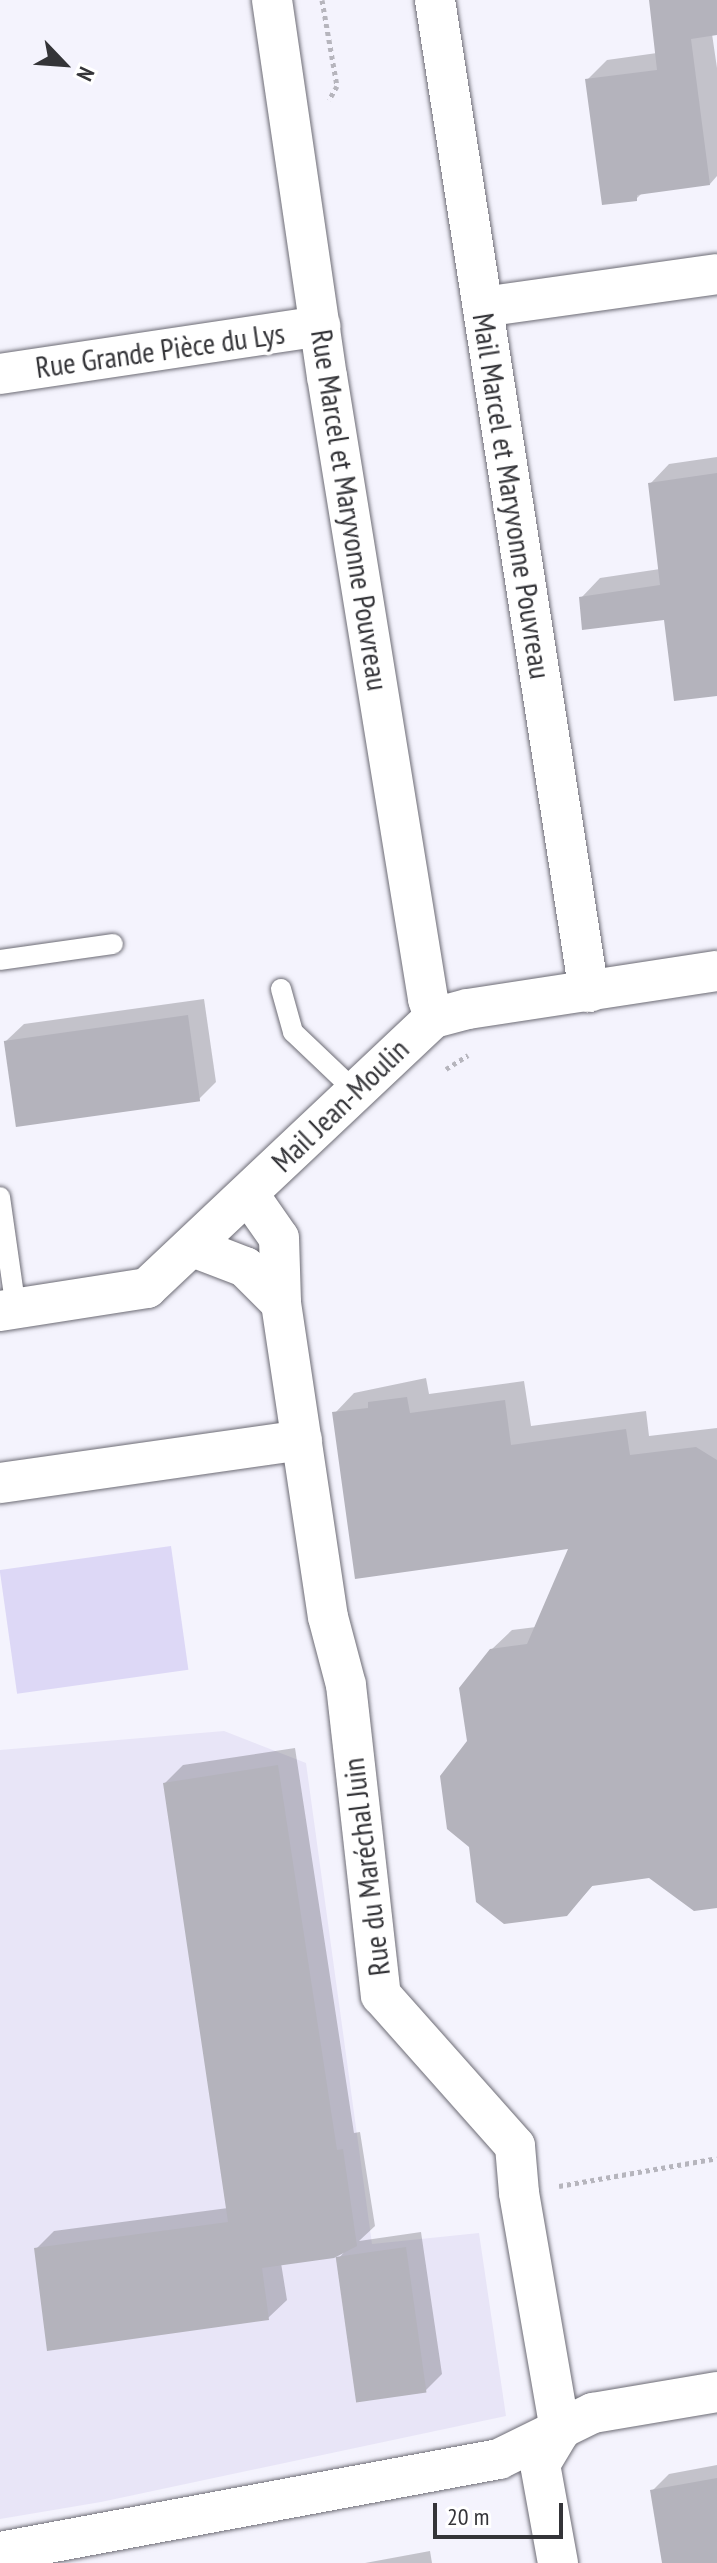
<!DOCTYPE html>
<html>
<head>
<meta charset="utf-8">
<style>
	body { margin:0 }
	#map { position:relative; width:717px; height:2563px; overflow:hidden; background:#f4f3fd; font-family:"PT Sans Narrow",sans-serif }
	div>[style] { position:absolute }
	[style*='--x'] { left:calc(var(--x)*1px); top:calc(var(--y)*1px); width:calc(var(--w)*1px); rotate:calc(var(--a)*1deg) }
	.built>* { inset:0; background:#e8e5f7 }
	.green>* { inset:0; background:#ddd8f6; transform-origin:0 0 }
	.shadow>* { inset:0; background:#0003 }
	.building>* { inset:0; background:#b4b3bc; transform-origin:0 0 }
	.path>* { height:5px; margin-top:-2.5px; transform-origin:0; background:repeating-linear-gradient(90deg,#b6b5bd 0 4px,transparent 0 8px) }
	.roads { filter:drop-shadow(0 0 2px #6d6c75) drop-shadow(0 0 2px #6d6c75) }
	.service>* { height:20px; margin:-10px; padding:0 10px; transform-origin:10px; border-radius:10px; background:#fff }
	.minor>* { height:40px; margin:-20px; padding:0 20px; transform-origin:20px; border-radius:20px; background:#fff }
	span { translate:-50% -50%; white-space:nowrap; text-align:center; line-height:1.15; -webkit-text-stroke:7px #fff; paint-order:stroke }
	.street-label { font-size:30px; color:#343438 }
	.north { position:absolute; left:24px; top:24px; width:80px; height:80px; -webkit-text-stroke:6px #fff; paint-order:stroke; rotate:115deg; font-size:22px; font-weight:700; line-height:32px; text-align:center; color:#343438 }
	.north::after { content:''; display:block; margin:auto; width:28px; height:36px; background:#343438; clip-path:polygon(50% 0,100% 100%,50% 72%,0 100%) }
	.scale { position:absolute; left:433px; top:2503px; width:130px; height:36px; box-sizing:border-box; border:4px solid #343438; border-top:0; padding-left:10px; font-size:24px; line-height:28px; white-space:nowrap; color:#343438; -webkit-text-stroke:6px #fff; paint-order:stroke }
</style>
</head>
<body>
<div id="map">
	<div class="built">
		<div style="clip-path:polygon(224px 1731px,306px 1763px,372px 2244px,479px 2233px,506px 2416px,101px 2502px,0 2519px,0 1750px)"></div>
	</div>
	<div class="green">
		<div style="left:171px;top:1546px;width:125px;height:173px;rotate:82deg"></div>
	</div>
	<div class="shadow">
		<div style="clip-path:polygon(651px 0,717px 0,717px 33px,712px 34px,717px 68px,717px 176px,710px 184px,643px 192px,636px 199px,587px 80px,607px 60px,657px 53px)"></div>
		<div style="clip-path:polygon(717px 457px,717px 694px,666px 618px,581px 598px,600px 578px,660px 569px,650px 484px,669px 464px)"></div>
		<div style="clip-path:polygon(204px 999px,216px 1082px,199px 1099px,6px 1041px,24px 1024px)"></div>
		<div style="clip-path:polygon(426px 1378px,429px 1394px,524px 1381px,531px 1426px,646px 1411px,649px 1436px,717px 1428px,717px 1906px,649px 1876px,595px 1883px,567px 1914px,471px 1846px,469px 1741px,491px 1650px,512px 1630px,536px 1627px,571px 1546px,335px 1413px,354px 1393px)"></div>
		<div style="clip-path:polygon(295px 1748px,354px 2133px,360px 2132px,375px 2226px,359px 2241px,421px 2232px,442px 2374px,426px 2390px,339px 2258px,345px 2251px,281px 2263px,287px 2300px,268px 2318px,36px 2249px,54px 2231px,228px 2208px,165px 1783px,183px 1765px)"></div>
		<div style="clip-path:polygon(717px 2465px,717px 2563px,664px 2563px,652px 2491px,669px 2474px)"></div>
		<div style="clip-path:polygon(430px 2551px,432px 2563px,365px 2563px)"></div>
	</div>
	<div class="building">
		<div style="clip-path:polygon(649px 0,717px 0,717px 35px,691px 39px,710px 185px,637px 195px,637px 201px,602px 205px,585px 79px,657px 70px)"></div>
		<div style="clip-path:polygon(717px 473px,717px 696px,674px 701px,664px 620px,582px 630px,579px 597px,660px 585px,648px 483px)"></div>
		<div style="left:188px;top:1015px;width:87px;height:186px;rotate:82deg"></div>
		<div style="clip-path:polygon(407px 1397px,410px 1413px,505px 1400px,511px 1445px,626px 1429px,630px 1455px,696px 1447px,717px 1460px,717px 1908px,694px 1911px,649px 1878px,592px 1886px,567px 1916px,504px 1924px,476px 1902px,469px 1847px,447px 1829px,440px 1776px,467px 1741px,459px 1688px,490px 1649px,527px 1644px,568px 1549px,355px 1579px,332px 1412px,368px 1408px,368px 1402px)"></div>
		<div style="clip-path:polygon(278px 1765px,337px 2150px,343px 2149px,357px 2246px,334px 2258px,262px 2268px,269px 2320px,47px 2351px,34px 2248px,228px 2222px,163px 1783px)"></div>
		<div style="left:406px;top:2247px;width:147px;height:71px;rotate:82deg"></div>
		<div style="clip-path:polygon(717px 2478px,717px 2563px,662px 2563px,650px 2490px)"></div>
	</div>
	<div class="path">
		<div style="--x:322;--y:0;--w:87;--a:80.1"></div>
		<div style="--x:337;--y:86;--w:16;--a:120"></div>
		<div style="--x:446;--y:1069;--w:26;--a:-32"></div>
		<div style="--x:559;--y:2186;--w:160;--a:-10"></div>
	</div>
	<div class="roads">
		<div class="service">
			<div style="--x:0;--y:960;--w:114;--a:-8.1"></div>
			<div style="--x:281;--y:989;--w:45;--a:74.4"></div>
			<div style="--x:293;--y:1032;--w:86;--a:43.6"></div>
			<div style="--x:0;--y:1197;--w:113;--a:81.9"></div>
		</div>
		<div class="minor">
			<div style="--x:272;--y:0;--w:380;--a:81.7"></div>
			<div style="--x:327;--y:376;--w:631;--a:80.79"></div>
			<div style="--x:428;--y:999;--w:20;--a:72"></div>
			<div style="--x:435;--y:0;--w:1004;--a:81.18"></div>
			<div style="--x:483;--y:307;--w:236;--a:-8"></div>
			<div style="--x:0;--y:374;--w:324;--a:-8.5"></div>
			<div style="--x:249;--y:1195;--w:52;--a:55.1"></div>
			<div style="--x:279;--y:1238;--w:65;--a:88.2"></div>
			<div style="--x:281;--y:1303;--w:317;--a:81.5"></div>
			<div style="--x:328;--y:1617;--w:70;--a:75.2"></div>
			<div style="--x:346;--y:1685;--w:312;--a:83.6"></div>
			<div style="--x:381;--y:1995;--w:202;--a:48.4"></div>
			<div style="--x:515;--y:2146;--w:47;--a:85.1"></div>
			<div style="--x:519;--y:2193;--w:242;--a:80.2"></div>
			<div style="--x:560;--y:2431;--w:39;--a:121"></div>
			<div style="--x:540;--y:2464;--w:101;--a:79.7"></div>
			<div style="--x:193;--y:1247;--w:56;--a:21"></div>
			<div style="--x:245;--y:1267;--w:51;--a:45"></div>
			<div style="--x:0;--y:1311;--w:149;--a:-8.9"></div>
			<div style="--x:147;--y:1288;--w:394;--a:-43.3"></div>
			<div style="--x:434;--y:1018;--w:35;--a:-15"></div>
			<div style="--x:468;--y:1009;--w:252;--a:-8.7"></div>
			<div style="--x:0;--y:1483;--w:305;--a:-8.1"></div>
			<div style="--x:0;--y:2552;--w:508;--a:-10.56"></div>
			<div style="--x:499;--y:2459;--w:105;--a:-26.1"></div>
			<div style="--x:593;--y:2413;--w:126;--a:-9.6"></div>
		</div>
	</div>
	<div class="street-label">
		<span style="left:160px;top:350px;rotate:-8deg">Rue Grande Pièce du Lys</span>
		<span style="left:512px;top:496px;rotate:81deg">Mail Marcel et Maryvonne Pouvreau</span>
		<span style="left:350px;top:510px;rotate:81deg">Rue Marcel et Maryvonne Pouvreau</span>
		<span style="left:340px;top:1105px;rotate:-44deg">Mail Jean-Moulin</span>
		<span style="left:366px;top:1867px;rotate:-97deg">Rue du Maréchal Juin</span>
	</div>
	<div class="north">N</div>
	<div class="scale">20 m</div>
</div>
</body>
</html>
